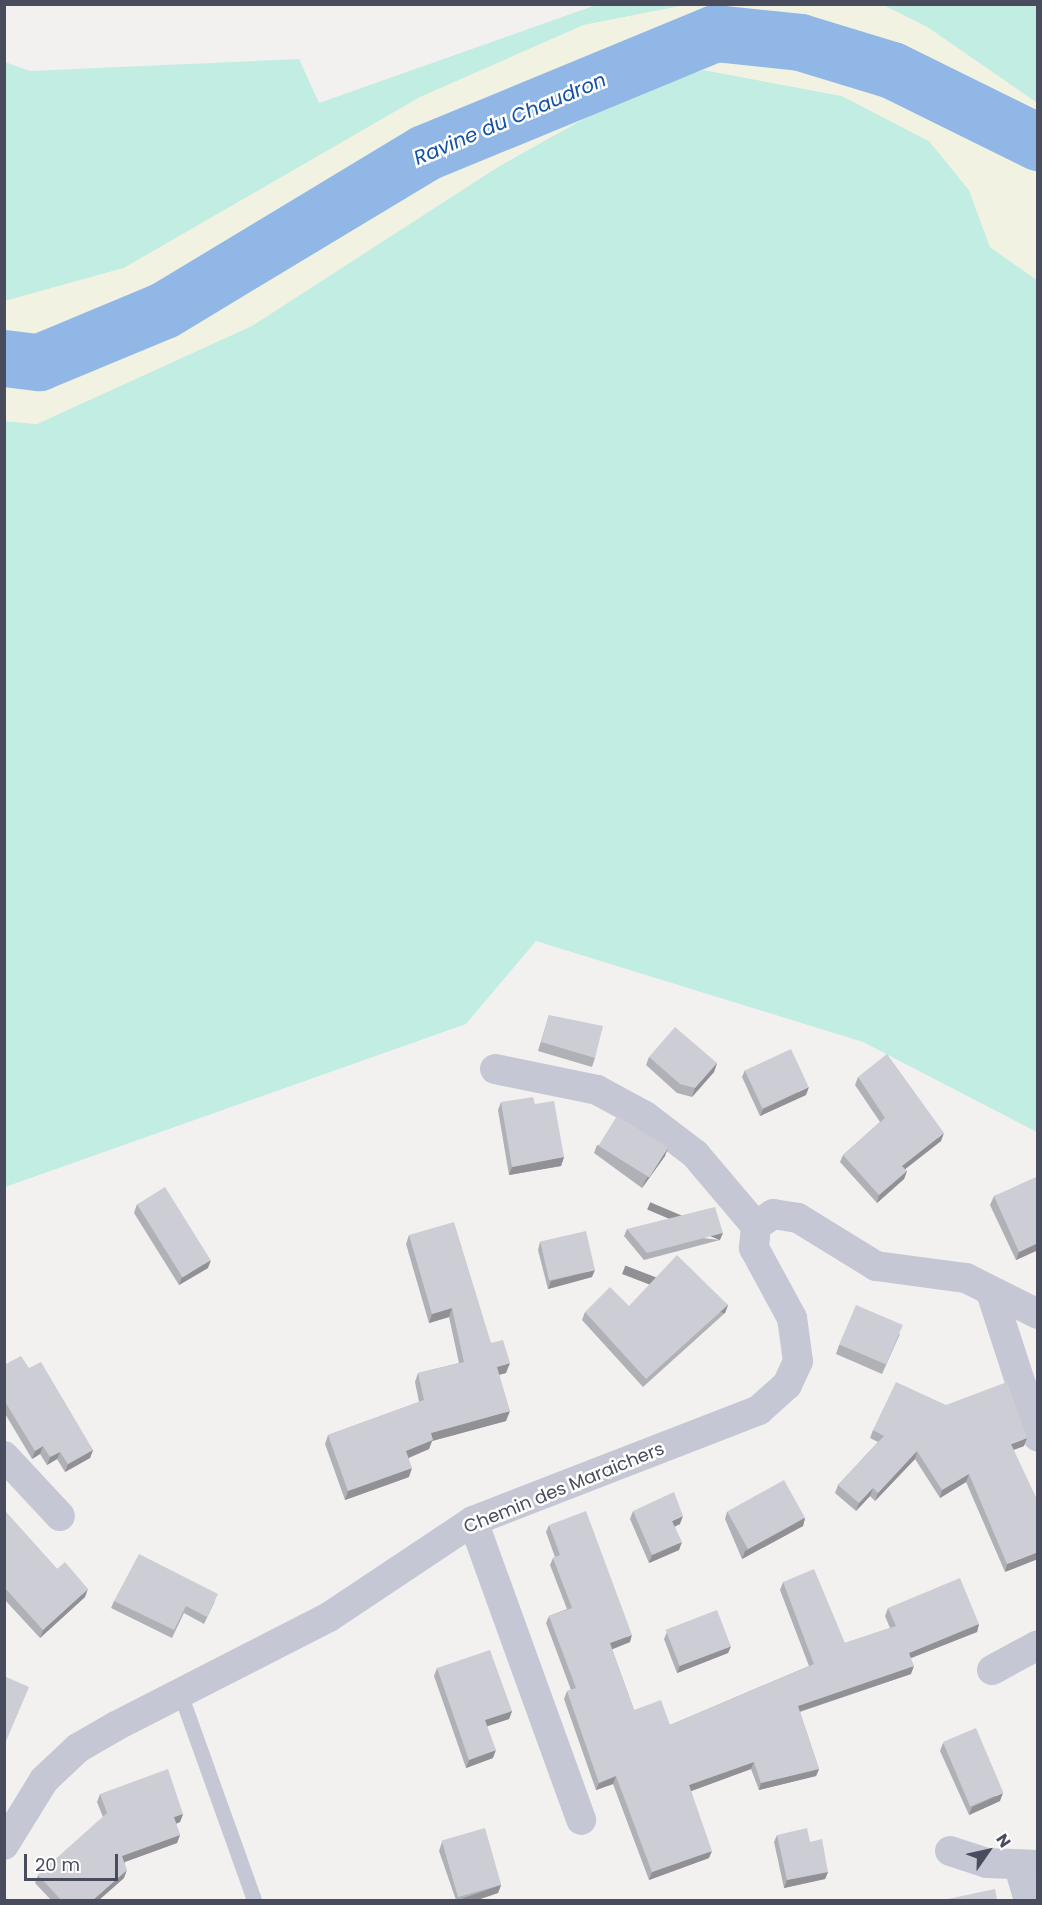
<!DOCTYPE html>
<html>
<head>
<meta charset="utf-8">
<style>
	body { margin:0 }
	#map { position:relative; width:1042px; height:1905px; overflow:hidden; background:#f2f1f0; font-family:Poppins,sans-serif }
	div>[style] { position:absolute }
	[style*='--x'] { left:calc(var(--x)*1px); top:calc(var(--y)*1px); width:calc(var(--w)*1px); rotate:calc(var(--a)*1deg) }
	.green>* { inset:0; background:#c2ede2 }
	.sand>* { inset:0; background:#f2f2e2 }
	.river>* { height:57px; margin:-28.5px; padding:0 28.5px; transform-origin:28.5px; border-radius:28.5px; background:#91b7e7 }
	.service>* { height:15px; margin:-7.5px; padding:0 7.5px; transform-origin:7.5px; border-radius:7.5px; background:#c5c7d4 }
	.minor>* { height:30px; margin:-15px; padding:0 15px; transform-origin:15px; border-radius:15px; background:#c5c7d4 }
	.wall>* { inset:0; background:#b0b1b7 }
	.shaded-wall>* { inset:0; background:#909095; transform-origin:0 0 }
	.building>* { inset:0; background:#cdced5; transform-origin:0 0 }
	span { translate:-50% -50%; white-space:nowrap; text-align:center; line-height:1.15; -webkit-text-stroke:5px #fff; paint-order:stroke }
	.street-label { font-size:18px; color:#494c5d }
	.water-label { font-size:20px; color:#1452a4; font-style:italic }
	.frame { position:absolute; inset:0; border:6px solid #494c5d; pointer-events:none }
	.north { position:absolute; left:958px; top:1821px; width:60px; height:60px; -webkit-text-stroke:4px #fff; paint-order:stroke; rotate:56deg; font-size:16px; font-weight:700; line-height:24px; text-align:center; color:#494c5d }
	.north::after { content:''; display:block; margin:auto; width:21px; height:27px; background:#494c5d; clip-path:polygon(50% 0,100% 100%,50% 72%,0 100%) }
	.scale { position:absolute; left:24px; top:1854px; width:94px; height:27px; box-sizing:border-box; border:3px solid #494c5d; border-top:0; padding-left:8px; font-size:18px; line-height:21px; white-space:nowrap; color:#494c5d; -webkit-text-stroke:4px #fff; paint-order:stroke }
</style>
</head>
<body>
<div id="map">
	<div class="green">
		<div style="clip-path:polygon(596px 5px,686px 5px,584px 25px,421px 97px,124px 268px,5px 301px,5px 62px,30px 71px,299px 59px,319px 103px)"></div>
		<div style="clip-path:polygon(883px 5px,1037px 5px,1037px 103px,927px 27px)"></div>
		<div style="clip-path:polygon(704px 70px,842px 96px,929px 141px,969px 190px,990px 247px,1037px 280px,1037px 1132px,863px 1042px,536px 941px,466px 1024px,5px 1187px,4px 421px,37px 424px,643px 86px)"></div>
	</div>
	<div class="sand">
		<div style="clip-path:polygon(686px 5px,883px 5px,927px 27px,1037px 103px,1037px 280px,990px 247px,969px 190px,929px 141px,842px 96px,704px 70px,643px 86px,512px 158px,252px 326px,37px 424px,5px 421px,5px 301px,124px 268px,420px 97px,584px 25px)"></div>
	</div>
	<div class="river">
		<div style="--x:4;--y:358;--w:35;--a:7"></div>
		<div style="--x:39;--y:362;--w:135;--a:-22.6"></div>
		<div style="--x:164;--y:310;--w:304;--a:-31.1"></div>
		<div style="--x:424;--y:153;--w:315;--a:-22.4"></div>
		<div style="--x:715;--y:33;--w:85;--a:6"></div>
		<div style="--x:800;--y:42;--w:96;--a:16.9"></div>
		<div style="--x:892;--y:70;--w:163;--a:26.3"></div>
	</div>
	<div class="service">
		<div style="--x:180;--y:1693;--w:220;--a:70.3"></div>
	</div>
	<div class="minor">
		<div style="--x:495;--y:1069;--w:104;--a:11.6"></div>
		<div style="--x:597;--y:1090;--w:55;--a:28.4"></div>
		<div style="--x:645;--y:1116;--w:63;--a:37.2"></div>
		<div style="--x:695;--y:1154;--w:94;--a:49.7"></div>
		<div style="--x:991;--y:1292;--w:152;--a:72"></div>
		<div style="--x:4;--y:1456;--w:82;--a:47"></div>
		<div style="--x:473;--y:1521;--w:318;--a:70.1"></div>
		<div style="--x:992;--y:1670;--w:52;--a:-28.5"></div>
		<div style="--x:4;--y:1845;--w:76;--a:-58.4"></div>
		<div style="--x:44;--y:1780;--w:47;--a:-43.3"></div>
		<div style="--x:78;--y:1748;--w:44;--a:-30.1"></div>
		<div style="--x:116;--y:1726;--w:239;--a:-27.1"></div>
		<div style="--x:329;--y:1617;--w:173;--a:-33.7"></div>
		<div style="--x:473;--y:1521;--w:307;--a:-21.2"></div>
		<div style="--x:759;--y:1410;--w:38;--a:-42"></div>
		<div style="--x:787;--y:1385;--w:26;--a:-65"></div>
		<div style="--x:798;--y:1361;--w:43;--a:-97.9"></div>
		<div style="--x:792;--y:1318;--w:80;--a:-118.5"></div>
		<div style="--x:754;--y:1248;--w:22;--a:-85"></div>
		<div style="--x:756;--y:1226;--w:21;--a:-35"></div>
		<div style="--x:773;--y:1214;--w:25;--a:9"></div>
		<div style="--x:798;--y:1218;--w:92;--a:31.6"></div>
		<div style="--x:876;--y:1266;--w:91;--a:7.6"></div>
		<div style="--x:966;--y:1278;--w:80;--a:26.6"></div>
		<div style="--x:950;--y:1851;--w:39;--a:18"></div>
		<div style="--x:987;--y:1863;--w:51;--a:2.2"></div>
		<div style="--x:1019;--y:1866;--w:35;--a:74"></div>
	</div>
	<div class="wall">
		<div style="clip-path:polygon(549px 1015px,595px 1058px,592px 1067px,538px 1051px)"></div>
		<div style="clip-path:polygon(649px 1057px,717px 1063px,714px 1072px,692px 1097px,677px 1093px,646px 1065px)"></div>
		<div style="clip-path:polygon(745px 1070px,806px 1095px,760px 1116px,742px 1077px)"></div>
		<div style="clip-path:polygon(858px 1077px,941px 1141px,905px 1169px,907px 1171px,904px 1179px,877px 1203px,840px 1162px,843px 1155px,880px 1122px,855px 1085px)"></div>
		<div style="clip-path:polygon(501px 1102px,535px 1104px,564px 1157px,561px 1166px,509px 1175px,498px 1110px)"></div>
		<div style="clip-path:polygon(597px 1145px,665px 1156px,642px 1188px,594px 1153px)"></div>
		<div style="clip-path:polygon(1038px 1181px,1038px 1250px,1016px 1260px,990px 1205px,994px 1196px)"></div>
		<div style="clip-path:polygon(137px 1204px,208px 1268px,179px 1285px,134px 1213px)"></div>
		<div style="clip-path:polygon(627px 1229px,720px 1240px,644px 1260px,624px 1236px)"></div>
		<div style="clip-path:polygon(409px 1235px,491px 1343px,506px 1373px,499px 1375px,506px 1421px,432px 1441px,429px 1449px,409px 1458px,409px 1477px,345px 1500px,325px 1444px,328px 1435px,419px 1402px,415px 1382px,418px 1373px,459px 1363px,449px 1317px,429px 1323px,406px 1244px)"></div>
		<div style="clip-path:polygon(540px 1242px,592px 1277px,548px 1289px,538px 1250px)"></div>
		<div style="clip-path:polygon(728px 1305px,725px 1313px,643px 1387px,582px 1320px,585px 1312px,629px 1306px)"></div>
		<div style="clip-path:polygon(900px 1334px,882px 1374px,836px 1354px,839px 1345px)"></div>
		<div style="clip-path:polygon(4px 1365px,29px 1368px,93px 1450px,90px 1458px,65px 1472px,57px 1459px,47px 1465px,40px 1454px,32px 1459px,4px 1412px)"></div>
		<div style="clip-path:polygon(873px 1430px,1024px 1446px,1013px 1450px,1038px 1502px,1005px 1572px,966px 1482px,940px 1498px,915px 1459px,875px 1501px,870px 1496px,856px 1511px,835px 1493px,838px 1485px,878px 1442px,870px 1438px)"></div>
		<div style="clip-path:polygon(4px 1510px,57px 1569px,85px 1597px,40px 1638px,4px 1599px)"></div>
		<div style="clip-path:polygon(633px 1511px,680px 1524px,675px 1526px,679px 1550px,649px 1563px,630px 1519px)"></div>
		<div style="clip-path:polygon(727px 1512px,805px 1518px,803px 1526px,742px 1559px,725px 1519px)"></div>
		<div style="clip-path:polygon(549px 1525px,630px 1642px,612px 1649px,634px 1710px,670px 1725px,809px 1666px,780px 1590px,783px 1582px,845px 1643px,890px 1628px,885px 1616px,888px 1608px,979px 1624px,977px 1632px,911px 1658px,911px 1674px,800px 1712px,819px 1769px,816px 1776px,759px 1790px,751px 1769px,691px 1791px,709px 1858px,649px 1880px,613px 1784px,596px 1790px,564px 1699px,567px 1691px,571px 1690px,546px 1623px,549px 1616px,567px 1609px,550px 1565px,553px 1558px,555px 1557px,546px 1532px)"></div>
		<div style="clip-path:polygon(114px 1601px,215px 1601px,204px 1624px,184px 1613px,172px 1638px,111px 1608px)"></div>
		<div style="clip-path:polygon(667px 1632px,731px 1646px,728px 1653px,677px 1673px,664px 1639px)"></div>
		<div style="clip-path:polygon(437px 1668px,512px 1711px,509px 1719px,487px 1726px,493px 1758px,466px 1768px,434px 1676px)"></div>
		<div style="clip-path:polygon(943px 1743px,1000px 1801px,969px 1815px,940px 1751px)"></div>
		<div style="clip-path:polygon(100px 1794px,183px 1814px,180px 1822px,176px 1824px,180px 1835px,177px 1843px,125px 1862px,124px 1878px,99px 1900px,51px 1900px,35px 1883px,38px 1875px,103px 1817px,97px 1802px)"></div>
		<div style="clip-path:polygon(777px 1835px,810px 1842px,828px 1872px,825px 1879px,784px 1888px,774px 1842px)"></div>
		<div style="clip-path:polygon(442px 1842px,501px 1885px,498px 1893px,477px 1900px,456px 1900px,439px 1851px)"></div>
	</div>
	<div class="shaded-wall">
		<div style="clip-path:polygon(717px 1063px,714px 1072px,692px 1097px,695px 1088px)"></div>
		<div style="clip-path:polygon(809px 1087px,806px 1095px,760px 1116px,763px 1109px)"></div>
		<div style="clip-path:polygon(944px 1133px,941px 1141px,899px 1174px,902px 1166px)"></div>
		<div style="clip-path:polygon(668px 1148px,665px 1156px,642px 1188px,645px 1181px)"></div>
		<div style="clip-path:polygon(564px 1157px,561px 1166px,509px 1175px,512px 1167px)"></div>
		<div style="clip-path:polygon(907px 1171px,904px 1179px,877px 1203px,879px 1195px)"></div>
		<div style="left:723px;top:1233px;width:8px;height:79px;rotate:113deg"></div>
		<div style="clip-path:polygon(1038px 1243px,1038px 1250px,1016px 1260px,1019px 1252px)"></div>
		<div style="clip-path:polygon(211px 1260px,208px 1268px,179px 1285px,182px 1277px)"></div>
		<div style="clip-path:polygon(595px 1270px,592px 1277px,548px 1289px,551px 1281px)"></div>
		<div style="left:728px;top:1305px;width:9px;height:110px;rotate:111deg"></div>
		<div style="clip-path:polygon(452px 1308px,449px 1317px,429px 1323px,432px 1314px)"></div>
		<div style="clip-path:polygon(510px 1363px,506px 1373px,494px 1376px,497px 1367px)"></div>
		<div style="clip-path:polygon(510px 1411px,506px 1421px,432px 1441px,429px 1449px,403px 1460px,406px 1451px,431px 1433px)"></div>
		<div style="clip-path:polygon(1027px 1438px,1024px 1446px,1008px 1452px,1011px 1444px)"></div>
		<div style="clip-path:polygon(43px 1446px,40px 1454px,32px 1459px,35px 1451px)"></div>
		<div style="clip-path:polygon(93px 1450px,90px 1458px,65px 1472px,68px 1464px)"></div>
		<div style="clip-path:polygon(917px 1451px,915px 1459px,875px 1501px,878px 1493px)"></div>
		<div style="clip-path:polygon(60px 1452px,57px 1459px,47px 1465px,50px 1457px)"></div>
		<div style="clip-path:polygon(412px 1468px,409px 1477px,345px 1500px,348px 1491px)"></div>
		<div style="clip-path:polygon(969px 1474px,966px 1482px,940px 1498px,942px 1490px)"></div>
		<div style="clip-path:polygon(873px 1488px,870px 1496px,856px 1511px,859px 1503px)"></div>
		<div style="clip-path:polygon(683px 1516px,680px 1524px,670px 1529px,672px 1521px)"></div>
		<div style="clip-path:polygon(805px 1518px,803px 1526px,742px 1559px,745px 1551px)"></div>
		<div style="clip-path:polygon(682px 1542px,679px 1550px,649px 1563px,652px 1555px)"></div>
		<div style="clip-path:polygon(1038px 1552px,1038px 1559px,1005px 1572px,1007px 1564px)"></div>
		<div style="clip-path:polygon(88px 1589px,85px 1597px,40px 1638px,43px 1630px)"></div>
		<div style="clip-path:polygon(979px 1624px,977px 1632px,906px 1660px,909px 1653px)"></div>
		<div style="clip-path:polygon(632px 1635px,630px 1642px,608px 1651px,610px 1643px)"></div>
		<div style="clip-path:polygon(731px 1646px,728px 1653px,677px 1673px,680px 1665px)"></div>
		<div style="clip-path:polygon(914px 1666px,911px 1674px,795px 1713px,798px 1706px)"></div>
		<div style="clip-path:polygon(512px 1711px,509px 1719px,482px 1728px,485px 1720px)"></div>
		<div style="clip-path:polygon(496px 1750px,493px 1758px,466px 1768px,469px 1760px)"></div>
		<div style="clip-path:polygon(754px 1762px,751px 1769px,686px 1793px,689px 1785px)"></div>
		<div style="clip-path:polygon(819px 1769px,816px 1776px,759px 1790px,761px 1783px)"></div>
		<div style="clip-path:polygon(616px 1776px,613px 1784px,596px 1790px,599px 1783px)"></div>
		<div style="clip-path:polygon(1003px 1793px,1000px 1801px,969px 1815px,972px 1807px)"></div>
		<div style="clip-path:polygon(183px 1814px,180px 1822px,171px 1825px,174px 1817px)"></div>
		<div style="clip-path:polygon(180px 1835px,177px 1843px,119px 1864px,122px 1856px)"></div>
		<div style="clip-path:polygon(712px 1851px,709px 1858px,649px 1880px,652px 1872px)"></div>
		<div style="clip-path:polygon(127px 1870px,124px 1878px,99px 1900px,93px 1900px)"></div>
		<div style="clip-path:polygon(828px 1872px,825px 1879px,784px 1888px,787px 1880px)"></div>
		<div style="clip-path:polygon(501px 1885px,498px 1893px,477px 1900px,461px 1900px,461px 1899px)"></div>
	</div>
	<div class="building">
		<div style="clip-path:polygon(549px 1015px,603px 1026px,595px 1058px,541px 1042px)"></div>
		<div style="clip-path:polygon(675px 1027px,717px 1063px,695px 1088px,680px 1084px,649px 1057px)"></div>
		<div style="left:791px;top:1049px;width:42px;height:51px;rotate:65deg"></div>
		<div style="clip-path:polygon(887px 1054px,944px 1133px,902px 1166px,907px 1171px,879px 1195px,843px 1155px,885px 1118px,858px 1077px)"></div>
		<div style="clip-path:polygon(533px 1097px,535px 1104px,554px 1101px,564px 1157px,512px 1167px,501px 1102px)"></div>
		<div style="left:617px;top:1116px;width:60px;height:35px;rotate:32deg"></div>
		<div style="clip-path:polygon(1036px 1177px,1038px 1181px,1038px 1243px,1019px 1252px,994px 1196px)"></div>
		<div style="left:165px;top:1187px;width:86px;height:33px;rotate:58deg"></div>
		<div style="clip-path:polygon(715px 1207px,723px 1233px,647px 1253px,627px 1229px)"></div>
		<div style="clip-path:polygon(454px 1222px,491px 1343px,503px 1340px,510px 1363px,497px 1367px,510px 1411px,431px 1433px,433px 1440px,406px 1451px,412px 1468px,348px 1491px,328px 1435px,424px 1400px,418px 1373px,464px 1362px,452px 1308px,432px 1314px,409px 1235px)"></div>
		<div style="left:586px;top:1231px;width:40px;height:47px;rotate:77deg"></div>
		<div style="clip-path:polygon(677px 1255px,728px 1305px,646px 1379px,585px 1312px,610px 1287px,629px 1306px)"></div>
		<div style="left:856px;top:1305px;width:51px;height:43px;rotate:23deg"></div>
		<div style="clip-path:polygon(21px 1356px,29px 1368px,41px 1362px,93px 1450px,68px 1464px,60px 1452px,50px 1457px,43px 1446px,35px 1451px,4px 1400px,4px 1365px)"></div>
		<div style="clip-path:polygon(896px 1382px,946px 1405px,1007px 1382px,1027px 1438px,1011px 1444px,1038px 1502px,1038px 1552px,1007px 1564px,969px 1474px,942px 1490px,917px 1451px,878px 1493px,873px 1488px,859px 1503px,838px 1485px,884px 1436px,873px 1430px)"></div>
		<div style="left:784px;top:1480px;width:43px;height:65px;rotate:61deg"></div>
		<div style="clip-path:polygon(674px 1492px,683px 1516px,672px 1521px,682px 1542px,652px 1555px,633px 1511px)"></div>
		<div style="clip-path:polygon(4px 1510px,57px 1569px,65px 1562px,88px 1589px,43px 1630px,4px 1587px)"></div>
		<div style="clip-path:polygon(586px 1511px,632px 1635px,610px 1643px,634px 1710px,661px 1700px,670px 1725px,814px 1664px,783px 1582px,814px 1569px,845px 1643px,896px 1626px,888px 1608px,960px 1578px,979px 1624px,909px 1653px,914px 1666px,798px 1706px,819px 1769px,761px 1783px,754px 1762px,689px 1785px,712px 1851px,652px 1872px,616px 1776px,599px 1783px,567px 1691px,576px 1688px,549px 1616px,572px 1608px,553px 1558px,560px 1555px,549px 1525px)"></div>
		<div style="clip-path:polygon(139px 1554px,218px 1594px,207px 1617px,186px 1606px,174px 1630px,114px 1601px)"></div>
		<div style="left:717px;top:1610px;width:39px;height:55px;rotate:69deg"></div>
		<div style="clip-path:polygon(490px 1650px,512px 1711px,485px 1720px,496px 1750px,469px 1760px,437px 1668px)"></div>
		<div style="clip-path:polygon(4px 1676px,29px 1687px,4px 1746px)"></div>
		<div style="left:976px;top:1728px;width:70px;height:36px;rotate:67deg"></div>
		<div style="clip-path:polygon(168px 1769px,183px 1814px,174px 1817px,180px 1835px,122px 1856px,127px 1870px,93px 1900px,61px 1900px,38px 1875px,107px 1813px,100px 1794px)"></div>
		<div style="left:485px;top:1828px;width:59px;height:45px;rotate:74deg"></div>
		<div style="clip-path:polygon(807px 1828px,810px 1842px,822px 1839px,828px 1872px,787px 1880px,777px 1835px)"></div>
		<div style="clip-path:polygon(995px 1889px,997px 1899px,1012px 1900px,943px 1900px)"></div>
	</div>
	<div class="street-label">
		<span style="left:564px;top:1488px;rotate:-22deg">Chemin des Maraichers</span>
	</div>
	<div class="water-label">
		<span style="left:510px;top:119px;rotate:-23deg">Ravine du Chaudron</span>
	</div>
	<div class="frame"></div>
	<div class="north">N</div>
	<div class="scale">20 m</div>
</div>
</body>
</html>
